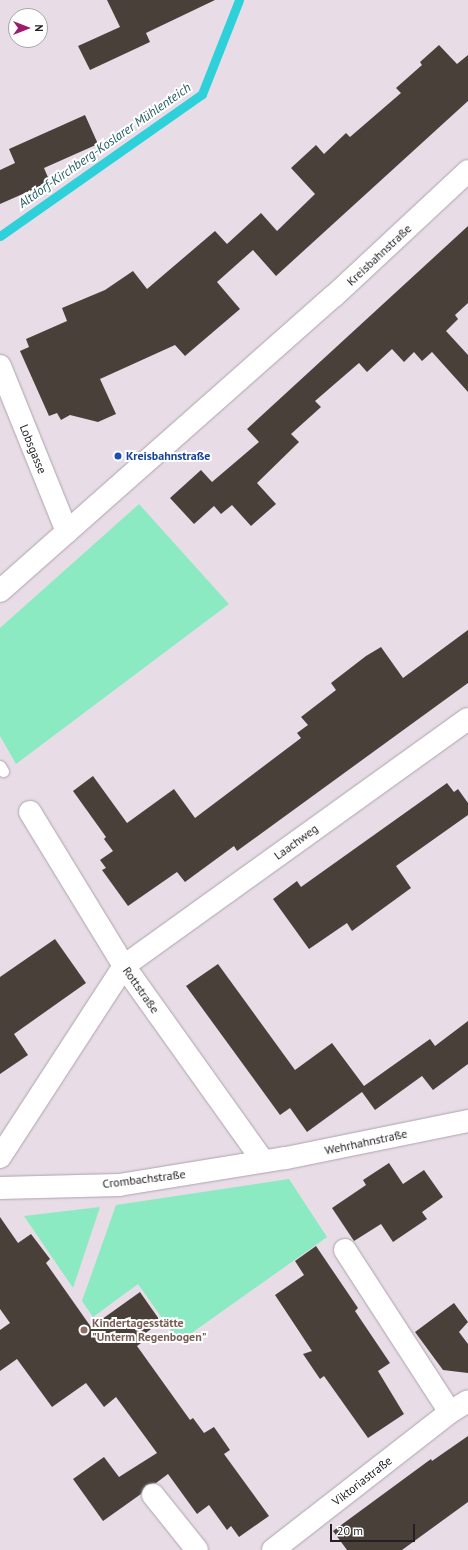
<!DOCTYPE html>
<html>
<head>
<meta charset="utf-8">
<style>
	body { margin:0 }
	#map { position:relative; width:468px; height:1550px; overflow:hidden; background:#e8dde7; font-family:"PT Sans",sans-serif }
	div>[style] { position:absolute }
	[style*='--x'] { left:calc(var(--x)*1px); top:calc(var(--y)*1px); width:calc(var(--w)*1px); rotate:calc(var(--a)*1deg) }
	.green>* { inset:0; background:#8beac1 }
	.stream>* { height:9px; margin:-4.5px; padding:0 4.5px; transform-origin:4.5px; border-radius:4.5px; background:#2ed1da }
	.building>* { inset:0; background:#494139 }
	.roads { filter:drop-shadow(0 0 1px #ada3ac) drop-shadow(0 0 1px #ada3ac) }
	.service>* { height:11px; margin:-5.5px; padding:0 5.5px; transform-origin:5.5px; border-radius:5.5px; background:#fff }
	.minor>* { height:22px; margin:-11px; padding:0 11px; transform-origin:11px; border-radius:11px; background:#fff }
	.tertiary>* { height:22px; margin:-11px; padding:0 11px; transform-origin:11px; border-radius:11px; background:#fff }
	.dots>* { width:11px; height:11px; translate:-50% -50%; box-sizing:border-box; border:2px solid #fff; border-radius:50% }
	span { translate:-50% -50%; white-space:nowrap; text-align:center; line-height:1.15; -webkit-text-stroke:4px #fff; paint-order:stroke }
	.street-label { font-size:12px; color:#242024 }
	.transit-label { font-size:12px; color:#164399; font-weight:700 }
	.left { translate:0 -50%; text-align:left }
	.education-label { font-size:12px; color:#785e54; font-weight:700 }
	.water-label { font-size:13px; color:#215f62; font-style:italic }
	.north { position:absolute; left:8px; top:8px; width:40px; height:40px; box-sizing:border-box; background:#fff; border:1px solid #a7a6a7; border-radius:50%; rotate:90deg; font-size:11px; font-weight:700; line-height:16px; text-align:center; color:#242024 }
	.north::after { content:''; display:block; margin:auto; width:14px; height:18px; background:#9d1a6c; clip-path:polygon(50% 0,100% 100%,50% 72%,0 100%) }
	.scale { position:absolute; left:330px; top:1524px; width:85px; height:18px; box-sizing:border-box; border:2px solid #242024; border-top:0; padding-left:5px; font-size:12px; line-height:14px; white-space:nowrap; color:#242024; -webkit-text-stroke:3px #fff; paint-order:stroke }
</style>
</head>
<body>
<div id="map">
	<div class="green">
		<div style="clip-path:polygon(139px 504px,229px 604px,16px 764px,0 736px,0 628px)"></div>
		<div style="clip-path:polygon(289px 1179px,327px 1237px,179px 1342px,138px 1284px,93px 1317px,82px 1301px,116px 1205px)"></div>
		<div style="clip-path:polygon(100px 1207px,73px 1288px,24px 1216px)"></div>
	</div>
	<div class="stream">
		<div style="--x:0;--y:236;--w:247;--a:-35.1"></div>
		<div style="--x:202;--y:94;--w:101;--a:-68.5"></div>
	</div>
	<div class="building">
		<div style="clip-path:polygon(107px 0,215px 0,146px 33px,150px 42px,90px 70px,78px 46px,120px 27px)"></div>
		<div style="clip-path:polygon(439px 45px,457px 64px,468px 55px,468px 101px,276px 276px,253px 250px,217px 282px,240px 309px,185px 356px,175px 345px,100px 379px,116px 414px,98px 422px,70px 415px,61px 420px,57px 413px,49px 416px,20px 351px,29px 347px,26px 339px,67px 321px,62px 308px,105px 290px,133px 271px,147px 289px,215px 231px,227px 244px,261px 213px,277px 231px,315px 194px,291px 168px,316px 145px,324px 154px,346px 133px,350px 137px,401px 93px,396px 88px,422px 65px,420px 62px)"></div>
		<div style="clip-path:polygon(85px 115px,98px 144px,44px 168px,50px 182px,0 204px,0 170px,15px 163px,9px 149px)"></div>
		<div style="clip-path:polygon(468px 226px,468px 303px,455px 315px,458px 319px,446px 331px,468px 355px,468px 392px,432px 352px,422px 361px,414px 352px,404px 362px,392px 349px,367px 372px,359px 363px,315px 401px,321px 407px,291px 434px,299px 442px,257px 483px,276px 504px,251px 526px,232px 505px,221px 514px,214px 506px,194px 524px,170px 498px,201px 470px,212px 482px,259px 442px,247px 429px)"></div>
		<div style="clip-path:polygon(468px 630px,468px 683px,237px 851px,234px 846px,185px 882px,177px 872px,128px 906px,102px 870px,106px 868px,100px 860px,113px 851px,104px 839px,106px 837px,73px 791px,93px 776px,127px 823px,174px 789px,195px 818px,301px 738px,297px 733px,308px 725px,301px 717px,336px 690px,331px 683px,366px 656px,381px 647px,403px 678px)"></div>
		<div style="clip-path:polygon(447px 783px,454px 792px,458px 789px,468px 803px,468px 815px,396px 866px,411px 888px,352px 931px,347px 923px,309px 949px,273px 899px,297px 881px,301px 887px)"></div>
		<div style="clip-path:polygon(55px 939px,86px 983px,14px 1034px,28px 1055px,0 1074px,0 977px)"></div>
		<div style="clip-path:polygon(218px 964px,295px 1070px,332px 1043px,364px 1086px,430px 1039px,435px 1046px,468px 1021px,468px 1064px,433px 1090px,422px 1076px,375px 1110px,362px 1092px,307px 1132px,290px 1108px,280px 1115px,186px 986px)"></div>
		<div style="clip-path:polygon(389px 1163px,403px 1184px,424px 1170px,443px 1197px,422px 1212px,427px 1219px,393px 1242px,381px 1224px,354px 1241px,332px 1208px,366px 1185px,363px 1180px)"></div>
		<div style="clip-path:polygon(0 1217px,18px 1243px,31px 1234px,50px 1259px,46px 1263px,91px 1327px,140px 1292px,161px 1322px,137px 1339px,141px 1343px,137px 1346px,190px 1420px,193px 1418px,204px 1433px,214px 1427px,230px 1450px,224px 1454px,269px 1516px,239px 1537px,231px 1526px,227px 1530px,209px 1505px,197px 1514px,168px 1474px,156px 1483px,146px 1485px,141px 1494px,103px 1521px,73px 1479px,104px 1457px,119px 1477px,157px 1453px,116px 1397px,104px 1407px,86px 1383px,52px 1407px,17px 1359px,0 1371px,0 1330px,10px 1323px,0 1309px)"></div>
		<div style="clip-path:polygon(316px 1246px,358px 1308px,355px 1311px,390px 1363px,378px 1371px,404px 1414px,368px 1438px,324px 1376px,320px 1379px,303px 1354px,312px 1351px,275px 1295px,304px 1275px,295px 1261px)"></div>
		<div style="clip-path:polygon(454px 1303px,468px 1322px,459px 1332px,468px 1344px,468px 1373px,443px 1370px,415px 1332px)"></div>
		<div style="clip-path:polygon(468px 1436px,468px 1502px,402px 1550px,347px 1550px,333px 1531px,431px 1459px,432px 1461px)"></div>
	</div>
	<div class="roads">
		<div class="service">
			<div style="--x:0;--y:766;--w:6;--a:59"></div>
		</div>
		<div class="minor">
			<div style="--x:0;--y:366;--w:179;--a:68"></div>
			<div style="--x:30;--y:812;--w:180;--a:58.6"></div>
			<div style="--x:124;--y:966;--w:239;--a:54.5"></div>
			<div style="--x:0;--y:1157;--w:228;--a:-57"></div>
			<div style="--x:124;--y:966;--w:423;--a:-35.7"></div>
			<div style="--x:0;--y:1188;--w:119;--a:-1.4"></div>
			<div style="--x:119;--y:1185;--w:169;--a:-9.2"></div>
			<div style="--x:286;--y:1158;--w:186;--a:-11.5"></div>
			<div style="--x:345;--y:1250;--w:193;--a:57.1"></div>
			<div style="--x:153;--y:1495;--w:70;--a:51.3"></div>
			<div style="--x:273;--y:1550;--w:224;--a:-37.9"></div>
			<div style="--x:450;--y:1412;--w:21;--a:-31"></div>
		</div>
		<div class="tertiary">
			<div style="--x:0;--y:591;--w:446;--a:-41.5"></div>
			<div style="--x:334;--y:296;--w:183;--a:-43"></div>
		</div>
	</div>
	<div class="dots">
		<div style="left:118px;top:456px;background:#1a4fb4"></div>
		<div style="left:84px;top:1330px;background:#8d6e63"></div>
	</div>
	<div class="street-label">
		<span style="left:379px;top:255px;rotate:-43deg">Kreisbahnstraße</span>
		<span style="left:33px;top:449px;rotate:68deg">Lobsgasse</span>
		<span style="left:296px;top:842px;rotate:-36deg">Laachweg</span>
		<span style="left:141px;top:990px;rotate:55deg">Rottstraße</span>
		<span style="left:366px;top:1142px;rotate:-12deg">Wehrhahnstraße</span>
		<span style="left:144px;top:1179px;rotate:-7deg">Crombachstraße</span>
		<span style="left:362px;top:1481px;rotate:-38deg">Viktoriastraße</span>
	</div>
	<div class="transit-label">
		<span class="left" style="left:126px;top:456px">Kreisbahnstraße</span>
	</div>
	<div class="education-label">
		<span class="left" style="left:92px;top:1330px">Kindertagesstätte<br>"Unterm Regenbogen"</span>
	</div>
	<div class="water-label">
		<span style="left:105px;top:146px;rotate:-35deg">Altdorf-Kirchberg-Koslarer Mühlenteich</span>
	</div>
	<div class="north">N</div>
	<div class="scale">20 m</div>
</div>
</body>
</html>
